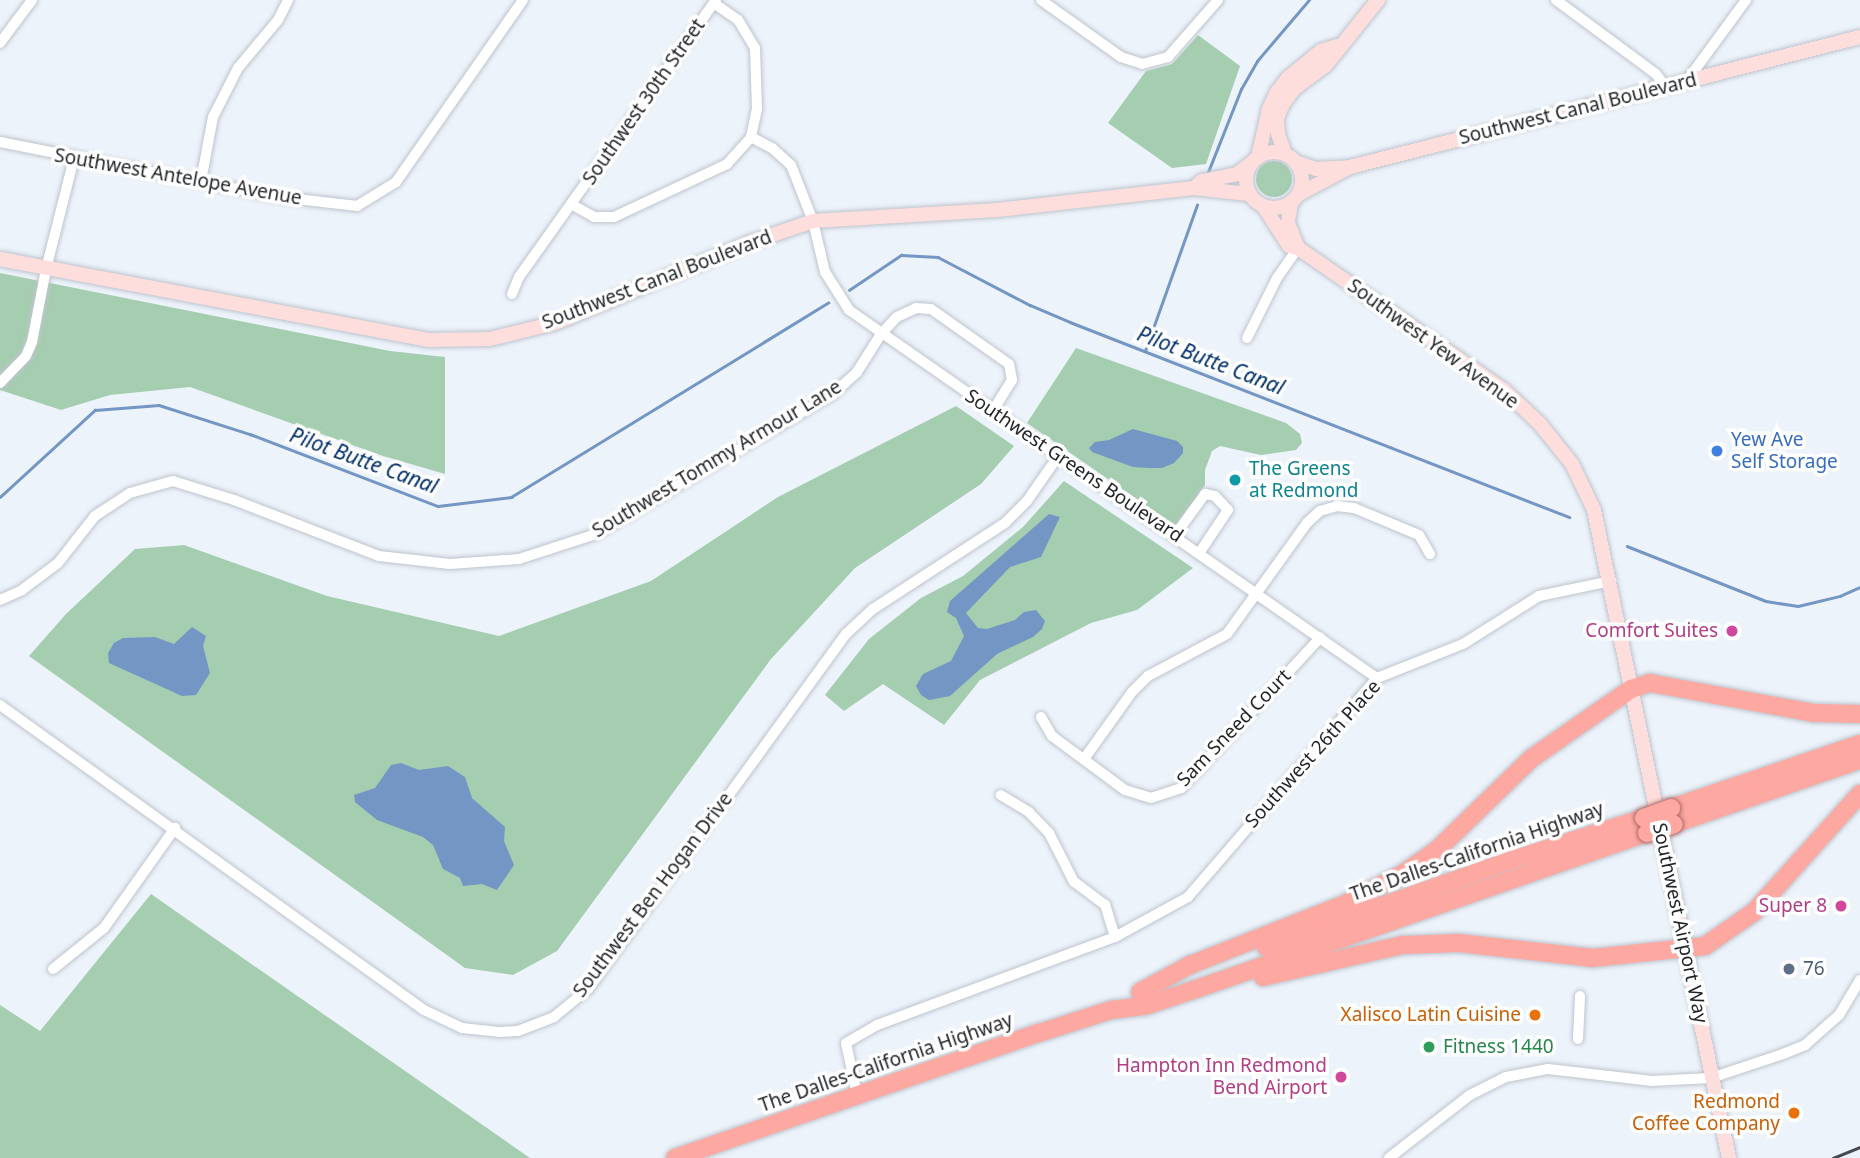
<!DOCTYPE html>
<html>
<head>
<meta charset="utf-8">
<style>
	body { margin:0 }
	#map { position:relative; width:1860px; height:1158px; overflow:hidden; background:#edf3fb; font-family:"Noto Sans",sans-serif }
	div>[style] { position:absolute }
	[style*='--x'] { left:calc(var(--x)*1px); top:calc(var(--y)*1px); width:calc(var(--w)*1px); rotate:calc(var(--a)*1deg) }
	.green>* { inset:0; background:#a5cdb0 }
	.round { border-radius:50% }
	.water>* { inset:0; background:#7496c5 }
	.stream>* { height:2.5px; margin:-1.25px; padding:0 1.25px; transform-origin:1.25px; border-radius:1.25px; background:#7496c5 }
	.roads { filter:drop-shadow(0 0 2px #bec4cc) drop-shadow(0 0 2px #bec4cc) }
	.minor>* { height:10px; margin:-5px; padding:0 5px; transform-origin:5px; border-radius:5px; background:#fff }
	.secondary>* { height:14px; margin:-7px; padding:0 7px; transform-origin:7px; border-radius:7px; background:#fededc }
	.secondary>.ring { margin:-7px; padding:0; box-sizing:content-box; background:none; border:14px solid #fededc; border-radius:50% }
	.trunk>* { height:18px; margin:-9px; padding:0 9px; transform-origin:9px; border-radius:9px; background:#fea8a2 }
	.rail>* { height:2.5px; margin:-1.25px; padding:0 1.25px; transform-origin:1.25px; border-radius:1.25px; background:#46494d }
	.bridges { filter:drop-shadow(0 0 2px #af6b67) drop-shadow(0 0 2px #af6b67) }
	.trunk-bridge>* { height:18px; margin:-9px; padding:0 9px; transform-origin:9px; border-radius:9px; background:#fea8a2 }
	.dots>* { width:19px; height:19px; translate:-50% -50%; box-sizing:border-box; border:4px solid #fff; border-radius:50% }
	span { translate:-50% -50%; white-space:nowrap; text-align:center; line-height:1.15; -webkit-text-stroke:7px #fff; paint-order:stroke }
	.street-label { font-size:19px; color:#1f2225 }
	.shop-label { font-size:19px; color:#366cbe }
	.left { translate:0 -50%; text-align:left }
	.culture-label { font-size:19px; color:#0d838f }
	.hotel-label { font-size:19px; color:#b23c85 }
	.right { translate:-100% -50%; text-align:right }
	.service-label { font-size:19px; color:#4e5e75 }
	.food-label { font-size:19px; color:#c56008 }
	.leisure-label { font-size:19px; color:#27864d }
	.water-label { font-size:21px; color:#03316a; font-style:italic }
</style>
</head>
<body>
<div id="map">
	<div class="green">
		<div style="clip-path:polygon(1198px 35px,1240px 66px,1206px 164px,1172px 168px,1108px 123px,1146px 71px,1172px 64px)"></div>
		<div class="round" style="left:1256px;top:161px;width:36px;height:36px"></div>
		<div style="clip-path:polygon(0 273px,390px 351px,445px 357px,445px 474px,383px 456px,190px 387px,110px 395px,61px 410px,0 390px)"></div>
		<div style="clip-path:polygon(1076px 348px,1286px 423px,1300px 434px,1302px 443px,1296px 450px,1261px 455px,1220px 446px,1212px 451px,1205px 470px,1205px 485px,1176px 526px,1027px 423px)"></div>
		<div style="clip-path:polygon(956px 406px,1014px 446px,981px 484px,855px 568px,771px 659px,557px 951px,513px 975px,465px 968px,29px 656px,66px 614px,135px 549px,184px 545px,327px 596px,499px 636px,651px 581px,778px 497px)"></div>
		<div style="clip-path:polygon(1064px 481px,1193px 568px,1137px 610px,1091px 623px,980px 680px,944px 725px,883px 684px,844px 711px,825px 695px,869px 639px,921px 598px,963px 576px,1023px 527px)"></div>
		<div style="clip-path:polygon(151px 894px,530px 1158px,0 1158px,0 1005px,40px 1031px)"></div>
	</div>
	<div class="water">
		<div style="clip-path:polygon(1133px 429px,1177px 441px,1183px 447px,1183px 453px,1174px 463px,1162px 468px,1149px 468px,1133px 467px,1092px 452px,1089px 448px,1095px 442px,1109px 440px)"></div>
		<div style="clip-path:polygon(1049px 514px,1060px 517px,1041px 557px,1010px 567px,966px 613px,978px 628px,987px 629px,1015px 620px,1024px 612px,1036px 610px,1045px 621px,1042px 629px,1033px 637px,997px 654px,950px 696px,929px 700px,921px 695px,916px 686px,923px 674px,951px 661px,964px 636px,956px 618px,947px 612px,950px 601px)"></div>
		<div style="clip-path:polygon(192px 627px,206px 636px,203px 646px,210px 673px,196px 695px,182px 696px,109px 663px,108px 653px,114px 643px,123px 638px,155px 637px,174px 644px)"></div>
		<div style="clip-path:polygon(401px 763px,419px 770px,448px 766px,465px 777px,472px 798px,505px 827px,504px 841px,514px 865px,497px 890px,482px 884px,463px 886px,460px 878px,443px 869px,433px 845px,423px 837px,377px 820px,355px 802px,354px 795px,375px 788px,391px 765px)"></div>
	</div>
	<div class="stream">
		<div style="--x:1208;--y:172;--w:89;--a:-68.3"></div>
		<div style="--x:1241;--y:89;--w:32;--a:-60"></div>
		<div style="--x:1257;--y:61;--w:80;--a:-49.6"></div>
		<div style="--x:849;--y:290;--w:63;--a:-33.9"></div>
		<div style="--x:901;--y:255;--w:37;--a:3"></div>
		<div style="--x:938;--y:257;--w:104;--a:27.6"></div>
		<div style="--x:1030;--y:305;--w:43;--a:23"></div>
		<div style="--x:1070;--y:322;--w:536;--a:21.34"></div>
		<div style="--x:1145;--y:351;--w:155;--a:-70.4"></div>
		<div style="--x:0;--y:497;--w:129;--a:-42.5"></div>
		<div style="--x:95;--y:410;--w:64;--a:-4.5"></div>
		<div style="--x:159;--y:405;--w:96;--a:17.7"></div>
		<div style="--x:250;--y:434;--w:201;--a:21"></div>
		<div style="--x:438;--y:506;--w:74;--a:-7"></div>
		<div style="--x:511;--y:497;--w:372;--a:-31.5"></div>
		<div style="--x:1627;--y:546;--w:149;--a:21.6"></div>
		<div style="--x:1766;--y:601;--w:32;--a:9"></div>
		<div style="--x:1798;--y:606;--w:43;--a:-13.4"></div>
		<div style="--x:1840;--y:596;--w:22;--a:-24"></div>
	</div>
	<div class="roads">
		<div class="minor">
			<div style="--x:1041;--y:0;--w:98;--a:35.5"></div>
			<div style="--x:1121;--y:57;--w:22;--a:18"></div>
			<div style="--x:1142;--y:64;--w:27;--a:-15"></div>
			<div style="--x:1168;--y:57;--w:76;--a:-48.7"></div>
			<div style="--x:1556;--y:0;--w:124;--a:36.5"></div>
			<div style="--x:1656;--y:74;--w:15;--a:53"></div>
			<div style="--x:0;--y:43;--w:54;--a:-53.3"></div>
			<div style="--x:1686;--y:82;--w:102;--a:-53.8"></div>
			<div style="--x:751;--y:137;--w:24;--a:28"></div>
			<div style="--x:772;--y:148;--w:25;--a:42"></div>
			<div style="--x:791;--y:165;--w:60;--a:68.6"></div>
			<div style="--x:813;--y:221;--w:52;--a:76.8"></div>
			<div style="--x:825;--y:272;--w:45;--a:57.7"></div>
			<div style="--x:849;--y:310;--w:644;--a:34.88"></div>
			<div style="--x:0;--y:142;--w:284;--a:11.2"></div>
			<div style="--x:279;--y:197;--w:79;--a:6.6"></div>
			<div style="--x:357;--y:206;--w:46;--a:-31.6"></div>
			<div style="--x:396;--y:182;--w:222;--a:-55.1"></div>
			<div style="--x:201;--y:181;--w:65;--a:-79.4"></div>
			<div style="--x:213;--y:117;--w:55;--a:-63"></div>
			<div style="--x:238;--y:68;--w:62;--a:-50.2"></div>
			<div style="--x:278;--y:20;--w:22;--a:-63"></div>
			<div style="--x:571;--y:204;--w:26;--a:29"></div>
			<div style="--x:594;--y:217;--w:20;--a:0"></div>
			<div style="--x:614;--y:217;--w:125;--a:-25.1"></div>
			<div style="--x:727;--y:164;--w:36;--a:-48"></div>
			<div style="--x:751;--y:137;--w:29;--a:-78"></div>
			<div style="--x:757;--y:109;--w:61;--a:-91.9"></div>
			<div style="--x:755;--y:48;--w:33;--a:-121"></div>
			<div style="--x:738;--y:20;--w:29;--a:-145"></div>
			<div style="--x:512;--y:294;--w:18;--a:-68"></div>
			<div style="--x:519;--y:277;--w:340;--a:-54.6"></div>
			<div style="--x:1247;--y:338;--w:67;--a:-63.4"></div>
			<div style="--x:1277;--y:278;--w:37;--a:-55"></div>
			<div style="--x:0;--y:383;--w:37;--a:-46"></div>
			<div style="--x:26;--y:356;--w:15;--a:-67"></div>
			<div style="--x:32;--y:342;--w:74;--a:-79.1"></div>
			<div style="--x:46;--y:269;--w:114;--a:-75.8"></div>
			<div style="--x:1175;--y:535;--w:51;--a:-53.8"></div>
			<div style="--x:1205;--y:494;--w:10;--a:11"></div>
			<div style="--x:1215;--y:496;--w:19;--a:47"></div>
			<div style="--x:1228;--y:510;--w:50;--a:123.7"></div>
			<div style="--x:0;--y:600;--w:24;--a:-24"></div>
			<div style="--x:22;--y:590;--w:45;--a:-36.9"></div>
			<div style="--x:58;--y:563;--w:60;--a:-51.8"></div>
			<div style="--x:95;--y:516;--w:42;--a:-33.3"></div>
			<div style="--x:130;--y:493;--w:45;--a:-15.6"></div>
			<div style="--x:173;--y:481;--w:64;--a:17.3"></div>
			<div style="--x:234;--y:500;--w:155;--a:21.1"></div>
			<div style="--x:379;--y:556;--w:71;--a:6.4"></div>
			<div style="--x:450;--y:564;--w:69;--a:-4.1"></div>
			<div style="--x:519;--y:559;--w:81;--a:-18"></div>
			<div style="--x:596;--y:534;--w:277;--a:-30.6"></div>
			<div style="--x:834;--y:393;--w:31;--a:-42"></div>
			<div style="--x:857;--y:372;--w:45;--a:-57.7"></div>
			<div style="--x:881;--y:334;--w:23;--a:-47"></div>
			<div style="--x:897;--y:317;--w:21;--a:-25"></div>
			<div style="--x:916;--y:308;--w:15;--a:4"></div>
			<div style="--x:931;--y:309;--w:95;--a:35.2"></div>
			<div style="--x:1009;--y:364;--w:16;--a:79"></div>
			<div style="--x:1012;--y:380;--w:36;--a:122"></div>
			<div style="--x:0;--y:705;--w:522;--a:35.73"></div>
			<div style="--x:424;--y:1010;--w:42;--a:25.3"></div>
			<div style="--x:462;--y:1028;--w:37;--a:6"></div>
			<div style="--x:499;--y:1032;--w:19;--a:-3"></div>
			<div style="--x:518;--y:1031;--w:39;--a:-21"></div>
			<div style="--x:554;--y:1017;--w:44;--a:-39.5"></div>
			<div style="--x:588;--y:989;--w:439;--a:-54"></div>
			<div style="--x:846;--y:634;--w:37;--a:-43"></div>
			<div style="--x:873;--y:609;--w:158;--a:-33.1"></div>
			<div style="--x:1005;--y:523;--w:31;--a:-45"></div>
			<div style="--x:1027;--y:501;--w:56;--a:-55.2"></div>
			<div style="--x:1041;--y:717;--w:22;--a:60"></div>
			<div style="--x:1052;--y:736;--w:91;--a:36.5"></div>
			<div style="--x:1125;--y:790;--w:27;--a:17"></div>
			<div style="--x:1151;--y:798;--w:32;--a:-18"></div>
			<div style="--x:1181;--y:788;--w:205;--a:-47.2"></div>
			<div style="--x:1084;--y:759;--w:82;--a:-54.4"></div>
			<div style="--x:1132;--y:692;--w:23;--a:-45"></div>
			<div style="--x:1148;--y:676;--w:89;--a:-28"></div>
			<div style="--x:1227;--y:634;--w:137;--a:-54.2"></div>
			<div style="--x:1307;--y:523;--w:18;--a:-43"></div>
			<div style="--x:1320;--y:511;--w:18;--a:-16"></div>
			<div style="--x:1337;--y:506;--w:17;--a:7"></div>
			<div style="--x:1354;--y:508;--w:70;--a:22.6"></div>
			<div style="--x:1419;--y:535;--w:22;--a:60"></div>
			<div style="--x:1115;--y:937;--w:83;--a:-28.7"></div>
			<div style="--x:1188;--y:897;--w:289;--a:-49.2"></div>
			<div style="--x:1377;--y:678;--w:92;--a:-21.6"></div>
			<div style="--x:1463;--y:644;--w:90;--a:-32.3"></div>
			<div style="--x:1539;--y:596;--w:74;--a:-11.8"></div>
			<div style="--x:53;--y:969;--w:65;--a:-38.8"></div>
			<div style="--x:104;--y:928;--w:123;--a:-54.6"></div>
			<div style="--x:1578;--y:1039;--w:43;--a:-87.3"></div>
			<div style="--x:857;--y:1095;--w:53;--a:-101.9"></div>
			<div style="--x:846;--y:1043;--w:36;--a:-30"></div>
			<div style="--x:877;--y:1025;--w:254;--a:-20.3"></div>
			<div style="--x:1115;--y:937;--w:34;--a:-107"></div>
			<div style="--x:1105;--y:905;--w:39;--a:-143"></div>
			<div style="--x:1074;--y:882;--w:55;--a:-117"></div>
			<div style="--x:1049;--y:833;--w:29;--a:-134"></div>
			<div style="--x:1029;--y:812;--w:33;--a:-149"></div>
			<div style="--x:1389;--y:1158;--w:103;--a:-37.9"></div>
			<div style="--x:1470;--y:1095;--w:40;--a:-26.6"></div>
			<div style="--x:1506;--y:1077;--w:43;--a:-10.8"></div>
			<div style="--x:1548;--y:1069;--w:105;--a:6.6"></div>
			<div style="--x:1652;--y:1081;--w:59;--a:-2.9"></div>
			<div style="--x:1711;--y:1078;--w:76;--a:-18.4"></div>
			<div style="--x:1783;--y:1054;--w:24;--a:-22"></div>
			<div style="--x:1805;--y:1045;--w:45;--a:-41.4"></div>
			<div style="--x:1839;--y:1015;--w:41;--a:-59"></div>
		</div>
		<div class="secondary">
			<div class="ring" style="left:1246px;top:152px;width:42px;height:42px"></div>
			<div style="--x:1285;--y:154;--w:21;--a:-109"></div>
			<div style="--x:1278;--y:134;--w:16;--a:-94"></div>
			<div style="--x:1277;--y:118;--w:15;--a:-67"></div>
			<div style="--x:1283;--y:104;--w:19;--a:-54"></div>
			<div style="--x:1294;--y:89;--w:39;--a:-37"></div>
			<div style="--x:1325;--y:66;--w:85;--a:-51.2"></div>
			<div style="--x:1258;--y:157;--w:49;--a:-77.1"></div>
			<div style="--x:1269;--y:109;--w:19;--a:-65"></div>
			<div style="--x:1277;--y:92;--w:18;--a:-52"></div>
			<div style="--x:1288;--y:78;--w:43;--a:-39.3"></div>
			<div style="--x:1321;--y:51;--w:17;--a:-17"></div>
			<div style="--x:1295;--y:162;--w:22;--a:18"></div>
			<div style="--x:1316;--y:169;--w:34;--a:-3"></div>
			<div style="--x:1350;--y:167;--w:526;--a:-14.3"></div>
			<div style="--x:1194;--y:188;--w:11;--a:-41"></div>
			<div style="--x:1202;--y:181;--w:36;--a:-11"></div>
			<div style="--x:1237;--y:174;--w:16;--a:-38"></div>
			<div style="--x:1299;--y:194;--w:58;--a:-27.9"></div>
			<div style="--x:1291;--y:203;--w:20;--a:99"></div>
			<div style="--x:1288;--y:223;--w:27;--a:68"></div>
			<div style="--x:1264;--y:207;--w:46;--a:57.3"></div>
			<div style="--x:1289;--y:246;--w:9;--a:13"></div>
			<div style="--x:1298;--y:248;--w:250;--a:34.6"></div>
			<div style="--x:1504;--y:390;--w:50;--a:43.4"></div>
			<div style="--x:1540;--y:424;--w:51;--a:51.3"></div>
			<div style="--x:1572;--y:464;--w:51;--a:64.4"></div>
			<div style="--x:1594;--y:510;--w:662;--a:78.23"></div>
			<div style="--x:0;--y:259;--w:438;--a:10.7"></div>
			<div style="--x:430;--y:340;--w:60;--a:-1"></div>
			<div style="--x:490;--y:339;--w:67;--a:-13.8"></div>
			<div style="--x:555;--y:323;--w:213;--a:-22.4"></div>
			<div style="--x:752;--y:242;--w:65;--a:-19"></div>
			<div style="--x:813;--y:221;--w:184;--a:-3.4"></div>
			<div style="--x:997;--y:210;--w:198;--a:-6.4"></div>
			<div style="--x:1194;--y:188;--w:55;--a:6.2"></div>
		</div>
		<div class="trunk">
			<div style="--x:1671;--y:808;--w:200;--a:-18.7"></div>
			<div style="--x:1674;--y:824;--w:197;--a:-19"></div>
			<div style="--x:1266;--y:947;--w:261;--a:-19.5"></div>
			<div style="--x:1512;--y:860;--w:139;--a:-17.7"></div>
			<div style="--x:1263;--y:977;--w:144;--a:-12.9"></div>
			<div style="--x:1403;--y:945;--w:56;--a:-2"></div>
			<div style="--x:1459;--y:943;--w:135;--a:6.4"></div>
			<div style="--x:1593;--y:958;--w:113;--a:-6.1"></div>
			<div style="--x:1705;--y:946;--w:60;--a:-34.8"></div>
			<div style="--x:1754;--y:912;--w:159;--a:-48.1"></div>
			<div style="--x:1140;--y:992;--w:57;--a:-28.4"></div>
			<div style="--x:1190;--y:965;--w:169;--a:-21.5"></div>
			<div style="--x:1347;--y:903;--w:64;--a:-27.8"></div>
			<div style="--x:1404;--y:873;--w:42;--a:-35.2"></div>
			<div style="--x:1438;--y:849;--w:131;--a:-44.1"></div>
			<div style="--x:1532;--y:758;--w:121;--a:-34.9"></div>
			<div style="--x:1631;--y:689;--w:20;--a:-18"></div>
			<div style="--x:1650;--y:683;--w:166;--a:10.4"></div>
			<div style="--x:1813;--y:713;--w:47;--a:1.2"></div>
			<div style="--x:675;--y:1158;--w:385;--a:-19"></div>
			<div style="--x:1039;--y:1033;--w:76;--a:-17.7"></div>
			<div style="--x:1111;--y:1010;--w:34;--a:-7"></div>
			<div style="--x:1145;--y:1006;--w:54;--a:-18.4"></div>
			<div style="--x:1196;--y:989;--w:477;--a:-19.1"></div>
		</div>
	</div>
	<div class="rail">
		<div style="--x:1833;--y:1158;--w:29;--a:-22"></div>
	</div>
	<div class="bridges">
		<div class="trunk-bridge">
			<div style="--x:1644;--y:818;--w:29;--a:-20"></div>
			<div style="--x:1647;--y:833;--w:28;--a:-18"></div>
		</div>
	</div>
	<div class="dots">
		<div style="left:1717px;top:451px;background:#3f7fe0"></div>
		<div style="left:1235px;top:480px;background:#0f9aa8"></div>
		<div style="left:1732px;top:631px;background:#d1479c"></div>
		<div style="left:1841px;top:906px;background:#d1479c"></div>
		<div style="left:1789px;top:969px;background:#5c6f8a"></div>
		<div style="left:1535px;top:1015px;background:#e8710a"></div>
		<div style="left:1429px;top:1047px;background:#2e9e5b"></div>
		<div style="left:1341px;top:1077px;background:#d1479c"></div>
		<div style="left:1794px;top:1113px;background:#e8710a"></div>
	</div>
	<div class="street-label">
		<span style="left:644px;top:102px;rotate:-55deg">Southwest 30th Street</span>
		<span style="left:1578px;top:109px;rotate:-14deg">Southwest Canal Boulevard</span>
		<span style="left:178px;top:177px;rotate:10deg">Southwest Antelope Avenue</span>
		<span style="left:657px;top:280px;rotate:-21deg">Southwest Canal Boulevard</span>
		<span style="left:1433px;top:344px;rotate:36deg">Southwest Yew Avenue</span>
		<span style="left:717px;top:459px;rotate:-31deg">Southwest Tommy Armour Lane</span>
		<span style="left:1074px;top:466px;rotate:34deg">Southwest Greens Boulevard</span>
		<span style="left:1234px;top:728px;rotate:-46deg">Sam Sneed Court</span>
		<span style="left:1313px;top:754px;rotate:-48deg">Southwest 26th Place</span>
		<span style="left:1477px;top:852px;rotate:-19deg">The Dalles-California Highway</span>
		<span style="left:653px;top:895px;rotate:-53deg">Southwest Ben Hogan Drive</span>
		<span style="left:1680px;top:923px;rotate:78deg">Southwest Airport Way</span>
		<span style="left:886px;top:1063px;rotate:-19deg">The Dalles-California Highway</span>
	</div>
	<div class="shop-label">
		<span class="left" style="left:1731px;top:451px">Yew Ave<br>Self Storage</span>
	</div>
	<div class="culture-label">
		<span class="left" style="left:1249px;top:480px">The Greens<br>at Redmond</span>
	</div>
	<div class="hotel-label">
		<span class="right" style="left:1718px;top:631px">Comfort Suites</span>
		<span class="right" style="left:1827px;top:906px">Super 8</span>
		<span class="right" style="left:1327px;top:1077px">Hampton Inn Redmond<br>Bend Airport</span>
	</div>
	<div class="service-label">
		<span class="left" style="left:1803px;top:969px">76</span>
	</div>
	<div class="food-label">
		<span class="right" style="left:1521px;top:1015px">Xalisco Latin Cuisine</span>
		<span class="right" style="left:1780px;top:1113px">Redmond<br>Coffee Company</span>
	</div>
	<div class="leisure-label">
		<span class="left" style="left:1443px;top:1047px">Fitness 1440</span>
	</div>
	<div class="water-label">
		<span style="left:1211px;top:360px;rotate:21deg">Pilot Butte Canal</span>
		<span style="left:364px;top:460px;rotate:20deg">Pilot Butte Canal</span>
	</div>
</div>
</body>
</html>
